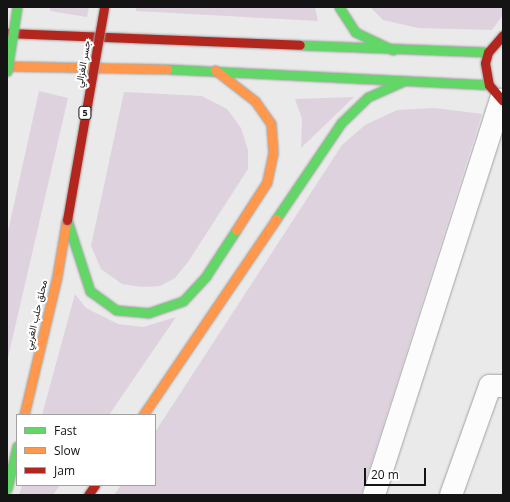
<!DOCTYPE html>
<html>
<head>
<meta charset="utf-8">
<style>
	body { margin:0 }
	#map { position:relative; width:510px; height:502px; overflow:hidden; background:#eaeaea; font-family:"Open Sans",Vazirmatn,sans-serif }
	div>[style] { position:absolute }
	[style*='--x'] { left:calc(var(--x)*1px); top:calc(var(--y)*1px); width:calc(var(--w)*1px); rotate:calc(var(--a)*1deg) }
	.green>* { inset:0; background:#ded2de }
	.roads { filter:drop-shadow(0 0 1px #a2a2a2) drop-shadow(0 0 1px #a2a2a2) }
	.street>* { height:22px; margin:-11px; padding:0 11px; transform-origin:11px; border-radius:11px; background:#fcfcfc }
	.fast>* { height:9px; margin:-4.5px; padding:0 4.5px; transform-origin:4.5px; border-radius:4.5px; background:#63d668 }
	.slow>* { height:9px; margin:-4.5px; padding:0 4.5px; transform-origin:4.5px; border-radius:4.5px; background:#ff974d }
	.jam>* { height:9px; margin:-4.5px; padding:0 4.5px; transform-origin:4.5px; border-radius:4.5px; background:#b3261e }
	.bridges { filter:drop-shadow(0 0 1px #a2a2a2) drop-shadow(0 0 1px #a2a2a2) }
	.fast-bridge>* { height:9px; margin:-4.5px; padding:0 4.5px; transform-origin:4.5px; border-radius:4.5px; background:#63d668 }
	.jam-bridge>* { height:9px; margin:-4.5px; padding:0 4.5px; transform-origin:4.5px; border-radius:4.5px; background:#b3261e }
	span { translate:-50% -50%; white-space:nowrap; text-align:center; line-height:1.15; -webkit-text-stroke:4px #fff; paint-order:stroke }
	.shield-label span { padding:1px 3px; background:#fff; border:1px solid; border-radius:3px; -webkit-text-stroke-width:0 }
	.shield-label { font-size:9px; color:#151415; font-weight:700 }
	.street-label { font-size:10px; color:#151415 }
	.frame { position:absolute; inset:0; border:8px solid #151415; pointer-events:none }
	.legend { position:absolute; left:16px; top:414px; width:140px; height:72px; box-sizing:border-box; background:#fff; border:1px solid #a1a1a1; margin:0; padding:5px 7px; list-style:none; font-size:12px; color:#151415 }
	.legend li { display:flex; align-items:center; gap:8px; height:20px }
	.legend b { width:20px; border:1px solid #a1a1a1 }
	.scale { position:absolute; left:364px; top:468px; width:62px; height:18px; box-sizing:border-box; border:2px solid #151415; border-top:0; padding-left:5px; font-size:12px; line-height:14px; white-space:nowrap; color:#151415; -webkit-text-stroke:3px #fff; paint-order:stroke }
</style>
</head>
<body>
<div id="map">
	<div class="green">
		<div style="clip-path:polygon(50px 7px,89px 7px,87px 17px,50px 11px)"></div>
		<div style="clip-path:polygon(136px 7px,315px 7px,318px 21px,136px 11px)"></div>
		<div style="clip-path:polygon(370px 7px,502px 7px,502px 16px,492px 30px,418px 28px,383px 20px)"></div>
		<div style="clip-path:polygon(39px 91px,68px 98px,7px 362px,7px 236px)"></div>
		<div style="clip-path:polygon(124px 92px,202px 96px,227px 109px,241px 128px,248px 150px,248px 169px,188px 262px,175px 278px,160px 286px,142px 287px,122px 284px,101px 269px,91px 246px)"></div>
		<div style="clip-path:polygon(354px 97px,301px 148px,302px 119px,295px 99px)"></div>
		<div style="clip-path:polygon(435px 108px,482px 114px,361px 495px,114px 495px,121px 485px,155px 485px,155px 432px,342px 145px,365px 125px,397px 110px)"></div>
		<div style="clip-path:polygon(75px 294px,86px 308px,118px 324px,143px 327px,176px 317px,109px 415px,42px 415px)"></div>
		<div style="clip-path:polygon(22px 485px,60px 485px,53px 495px,19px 495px)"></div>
	</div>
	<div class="roads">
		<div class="street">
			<div style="--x:374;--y:495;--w:415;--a:-72.2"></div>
			<div style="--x:451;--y:495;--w:116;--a:-70.3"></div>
			<div style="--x:490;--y:386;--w:13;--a:0"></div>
		</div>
		<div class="fast">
			<div style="--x:339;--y:7;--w:30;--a:57"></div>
			<div style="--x:355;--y:32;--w:42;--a:25.3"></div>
			<div style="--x:300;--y:45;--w:188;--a:2.1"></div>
			<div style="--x:167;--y:69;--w:322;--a:2.8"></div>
			<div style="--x:276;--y:219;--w:116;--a:-55.9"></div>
			<div style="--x:341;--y:123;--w:37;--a:-44"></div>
			<div style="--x:368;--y:97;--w:37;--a:-24"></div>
			<div style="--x:67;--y:220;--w:75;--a:72.1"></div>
			<div style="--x:90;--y:291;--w:32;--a:36"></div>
			<div style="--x:116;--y:310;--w:32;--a:5"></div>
			<div style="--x:148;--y:313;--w:37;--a:-19"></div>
			<div style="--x:183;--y:301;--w:34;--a:-47"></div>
			<div style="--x:206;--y:276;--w:55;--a:-56.9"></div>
			<div style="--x:7;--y:489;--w:44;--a:-76.9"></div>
		</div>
		<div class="slow">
			<div style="--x:7;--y:66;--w:160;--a:1.1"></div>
			<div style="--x:215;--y:70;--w:51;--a:37.8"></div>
			<div style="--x:255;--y:101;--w:28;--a:55"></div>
			<div style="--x:271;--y:124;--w:29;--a:86"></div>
			<div style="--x:273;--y:153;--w:30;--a:102"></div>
			<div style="--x:267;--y:182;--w:57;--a:122.9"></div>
			<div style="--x:24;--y:415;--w:143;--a:-76.6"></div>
			<div style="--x:57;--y:276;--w:54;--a:-80.4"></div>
			<div style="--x:143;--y:415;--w:237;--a:-55.8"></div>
		</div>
		<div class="jam">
			<div style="--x:7;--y:33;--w:293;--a:2.3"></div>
			<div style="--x:503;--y:35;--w:23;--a:131"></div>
			<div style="--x:488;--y:52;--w:11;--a:105"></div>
			<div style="--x:485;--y:63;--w:22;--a:80"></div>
			<div style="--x:489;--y:85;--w:21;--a:49"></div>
			<div style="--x:88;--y:495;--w:12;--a:-55"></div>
		</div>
	</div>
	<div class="bridges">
		<div class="fast-bridge">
			<div style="--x:7;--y:71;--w:65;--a:-81.1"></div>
		</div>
		<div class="jam-bridge">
			<div style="--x:67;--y:220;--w:216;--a:-80.1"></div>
		</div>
	</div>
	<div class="shield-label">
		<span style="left:85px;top:113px">5</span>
	</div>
	<div class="street-label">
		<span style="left:83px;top:64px;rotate:-80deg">جسر الغزالي</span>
		<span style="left:36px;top:315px;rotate:-77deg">محلق حلب الغربي</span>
	</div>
	<div class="frame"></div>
	<ul class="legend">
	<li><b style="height:5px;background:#63d668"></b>Fast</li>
	<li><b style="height:5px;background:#ff974d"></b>Slow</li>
	<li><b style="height:5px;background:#b3261e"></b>Jam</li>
	</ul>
	<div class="scale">20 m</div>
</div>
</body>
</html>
